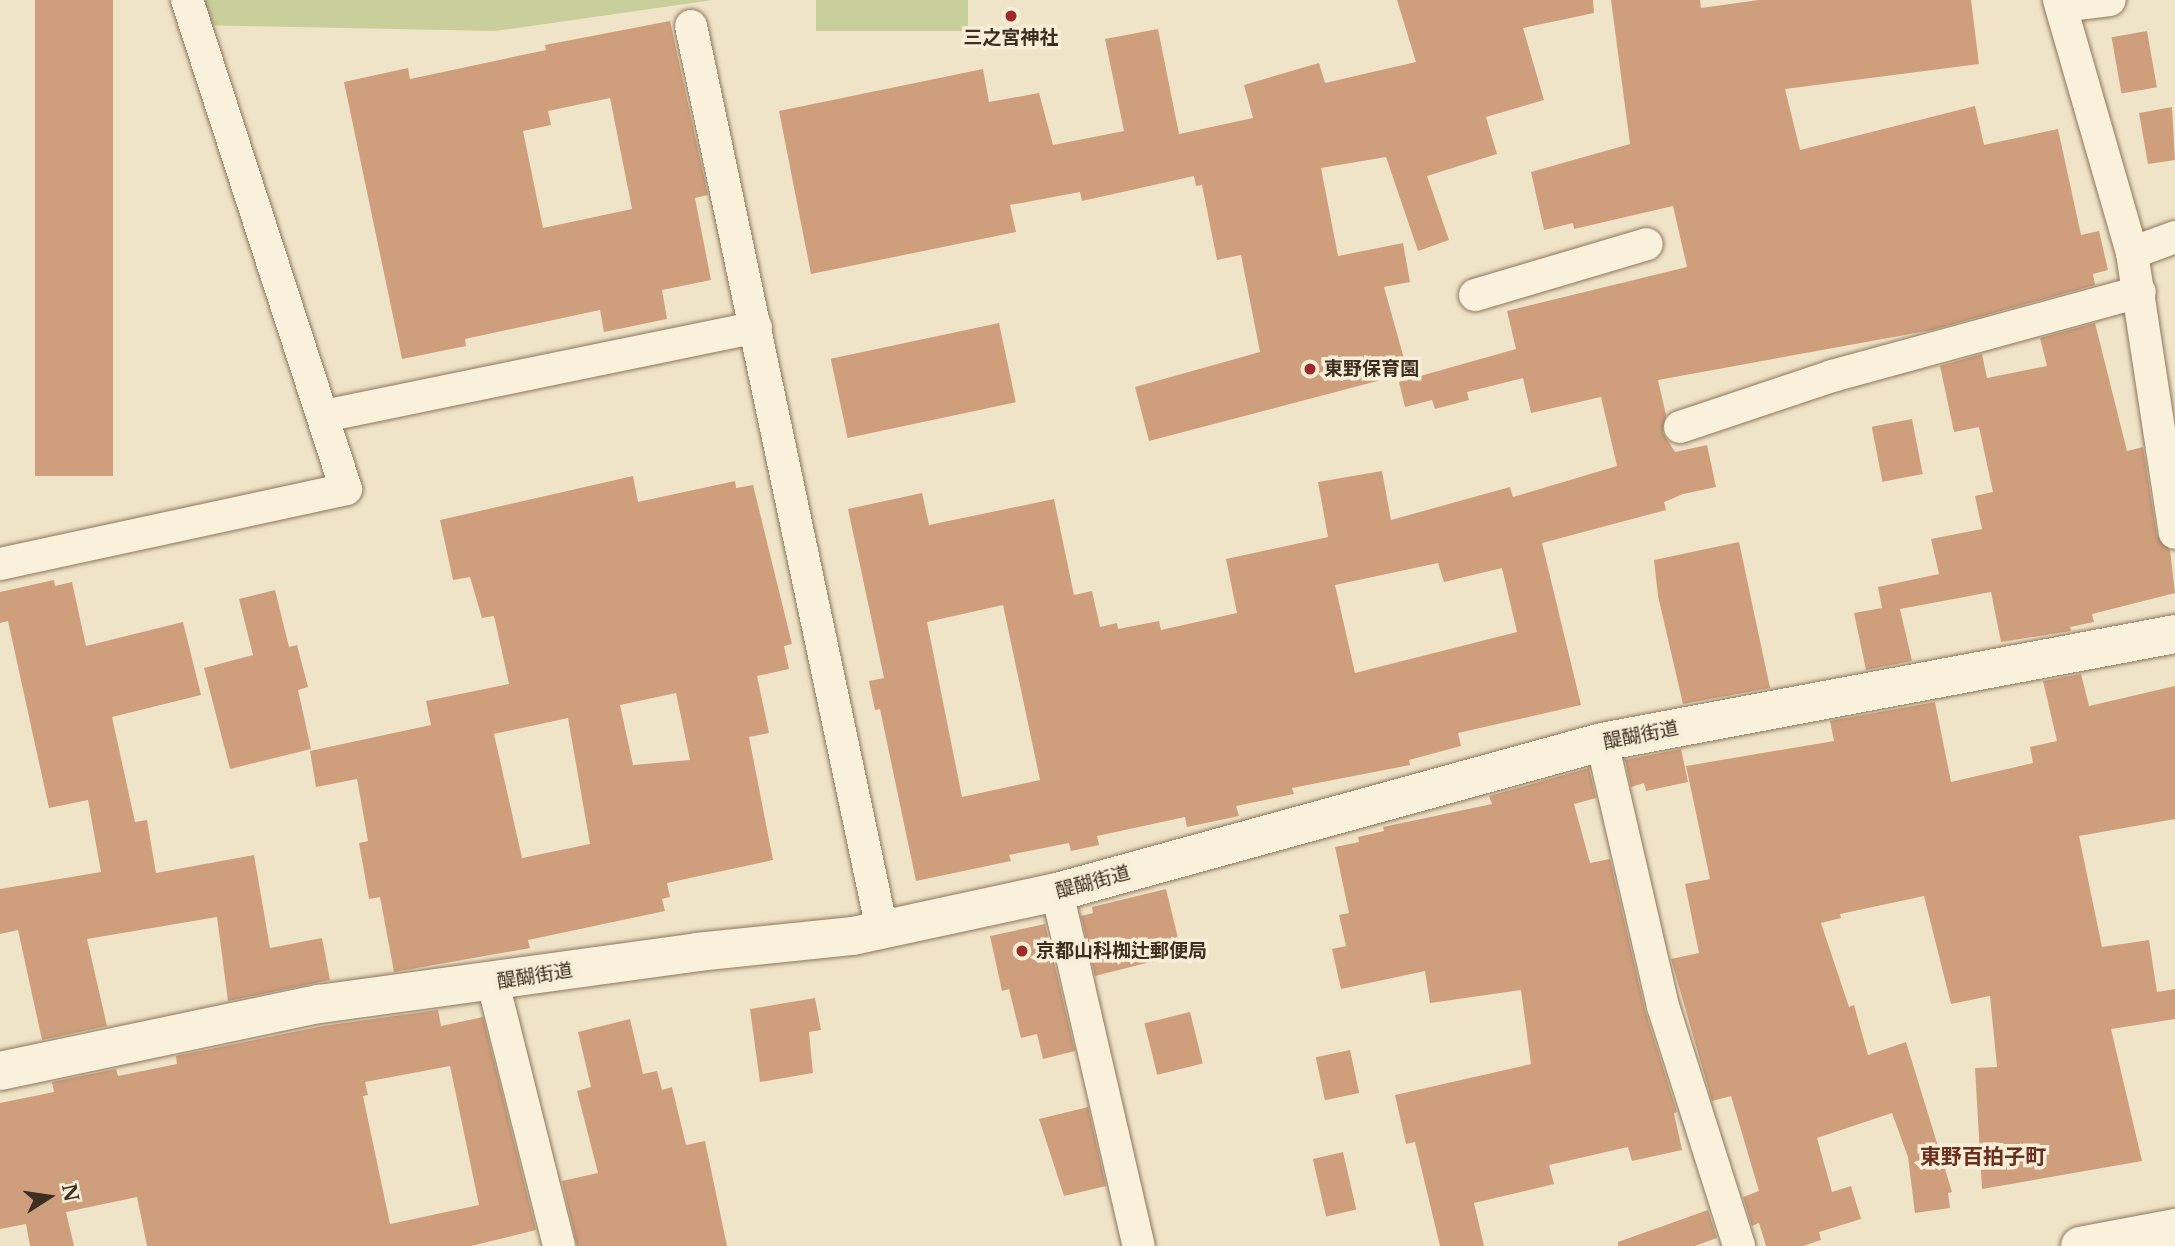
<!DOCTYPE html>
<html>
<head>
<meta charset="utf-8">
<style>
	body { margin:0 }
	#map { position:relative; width:2175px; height:1246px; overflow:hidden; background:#f0e4c8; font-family:"Libre Baskerville","Noto Sans JP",serif }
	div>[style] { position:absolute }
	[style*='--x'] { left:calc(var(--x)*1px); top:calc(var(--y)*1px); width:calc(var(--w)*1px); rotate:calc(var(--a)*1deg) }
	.green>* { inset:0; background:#c9cf9b; transform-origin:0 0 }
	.building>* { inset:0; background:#cf9f7d; transform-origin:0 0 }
	.roads { filter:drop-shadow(0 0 2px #8d765c) drop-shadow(0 0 2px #8d765c) }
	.street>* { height:32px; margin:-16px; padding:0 16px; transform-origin:16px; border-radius:16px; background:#faf1dc }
	.secondary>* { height:38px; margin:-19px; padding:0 19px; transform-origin:19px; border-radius:19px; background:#faf1dc }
	.dots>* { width:19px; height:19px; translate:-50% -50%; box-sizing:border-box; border:4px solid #f7eed8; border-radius:50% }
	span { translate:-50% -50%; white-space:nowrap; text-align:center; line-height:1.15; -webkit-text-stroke:7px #f7eed8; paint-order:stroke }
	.poi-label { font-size:19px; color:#3d2e20; font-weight:700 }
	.left { translate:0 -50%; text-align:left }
	.street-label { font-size:19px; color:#3d2e20 }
	.neighbourhood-label { font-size:21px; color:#6b2e1e; font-weight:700 }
	.north { position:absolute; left:14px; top:1162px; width:70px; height:70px; -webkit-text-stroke:5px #f7eed8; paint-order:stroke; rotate:78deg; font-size:19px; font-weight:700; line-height:28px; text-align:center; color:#3d2e20 }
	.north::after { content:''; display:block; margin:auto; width:24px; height:32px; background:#3d2e20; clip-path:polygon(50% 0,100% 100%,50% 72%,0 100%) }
</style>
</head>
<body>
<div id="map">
	<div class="green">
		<div style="clip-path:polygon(187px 0,713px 0,495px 31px,195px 25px)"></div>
		<div style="left:816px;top:0;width:152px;height:31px"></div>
	</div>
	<div class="building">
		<div style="left:35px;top:0;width:78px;height:476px"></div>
		<div style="clip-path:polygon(1397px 0,1593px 0,1594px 13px,1523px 28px,1544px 100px,1486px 117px,1497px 154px,1427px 176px,1449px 240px,1418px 251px,1386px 157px,1321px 168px,1338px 256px,1403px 243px,1410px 282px,1384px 287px,1408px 373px,1149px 441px,1135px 387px,1260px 352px,1241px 255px,1217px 260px,1202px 185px,1196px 186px,1194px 176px,1082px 201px,1080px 192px,1010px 205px,1016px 232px,811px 274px,779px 111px,983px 69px,989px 102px,1039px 93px,1053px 145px,1124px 131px,1105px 39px,1158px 29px,1179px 134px,1253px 118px,1244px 85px,1319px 63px,1325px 83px,1416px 62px)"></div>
		<div style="clip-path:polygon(evenodd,1611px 0,1700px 0,1701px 8px,1759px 0,1971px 0,1979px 64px,1785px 89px,1800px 150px,1975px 106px,1984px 145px,2058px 129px,2081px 235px,2099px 231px,2108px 270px,2093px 274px,2095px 285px,1932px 330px,1658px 380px,1666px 415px,1663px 433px,1675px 452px,1707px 445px,1716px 487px,1683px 494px,1664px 502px,1666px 510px,1542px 543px,1581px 705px,1458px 733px,1461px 746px,1409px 760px,1410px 765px,1292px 788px,1294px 794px,1236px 806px,1239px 816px,1187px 827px,1185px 817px,1097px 836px,1099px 845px,1071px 851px,1069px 843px,1009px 855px,1011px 861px,916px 881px,880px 709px,875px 710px,869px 681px,884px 678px,848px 509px,922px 493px,929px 525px,1054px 499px,1074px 595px,1092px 591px,1100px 627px,1117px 623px,1118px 629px,1159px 621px,1161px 630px,1237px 613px,1226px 559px,1328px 537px,1318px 482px,1382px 471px,1391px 520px,1510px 487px,1513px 497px,1617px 466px,1601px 397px,1531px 413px,1523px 378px,1467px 392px,1469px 400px,1435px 409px,1432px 400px,1405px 407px,1399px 382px,1516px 349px,1507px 311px,1687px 267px,1673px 206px,1574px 229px,1573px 223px,1544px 230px,1531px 172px,1630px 144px,1611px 0,1438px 563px,1444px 582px,1502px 568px,1517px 632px,1355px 673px,1335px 585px,1438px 563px,1611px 0,1003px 605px,1040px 780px,962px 797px,927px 622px,1003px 605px)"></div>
		<div style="clip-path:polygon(evenodd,670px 21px,708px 195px,695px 198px,711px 280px,662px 290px,667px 319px,604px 332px,600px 310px,465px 339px,466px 346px,402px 359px,344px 82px,408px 68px,410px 79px,546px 50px,545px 45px,670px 21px,610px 98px,632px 209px,543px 228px,523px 131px,551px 125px,548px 111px,610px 98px)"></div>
		<div style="left:2147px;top:31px;width:57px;height:36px;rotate:80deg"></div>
		<div style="clip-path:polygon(2172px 107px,2175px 160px,2148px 164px,2139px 113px)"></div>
		<div style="left:999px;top:323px;width:81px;height:172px;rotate:78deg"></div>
		<div style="clip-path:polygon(2095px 323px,2127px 451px,2143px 447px,2157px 536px,2170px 550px,2175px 593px,2092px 614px,2094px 622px,2070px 627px,2071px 631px,2001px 642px,1991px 592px,1900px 609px,1912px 661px,1866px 670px,1854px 613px,1882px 608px,1878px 587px,1939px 574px,1931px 539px,1982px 529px,1975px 496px,1993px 492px,1979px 427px,1954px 432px,1940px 366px,1982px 354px,1987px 378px,2047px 366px,2040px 338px)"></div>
		<div style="left:1912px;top:419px;width:56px;height:41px;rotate:79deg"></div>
		<div style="clip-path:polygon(evenodd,633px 476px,638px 502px,735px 481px,736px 488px,753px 485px,792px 644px,784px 646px,789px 669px,757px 676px,769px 733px,749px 737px,773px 860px,667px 883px,670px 897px,662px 899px,665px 911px,528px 940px,530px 948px,394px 972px,380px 897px,369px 899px,359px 843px,368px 841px,357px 779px,316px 787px,310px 751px,431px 725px,426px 701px,509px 684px,494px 616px,482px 618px,470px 577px,453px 580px,440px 520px,633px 476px,676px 693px,690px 760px,633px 765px,620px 705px,676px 693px,633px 476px,568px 718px,590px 844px,522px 858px,494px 734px,568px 718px)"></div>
		<div style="clip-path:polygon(1739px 542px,1770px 688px,1683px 704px,1658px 596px,1654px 560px)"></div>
		<div style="clip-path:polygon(54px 580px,55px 586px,72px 582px,86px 646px,183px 622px,201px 695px,112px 717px,135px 822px,147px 820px,156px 873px,254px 855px,270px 948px,322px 938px,330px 980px,228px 1001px,217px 917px,87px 939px,107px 1026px,42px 1040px,18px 930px,0 934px,0 889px,101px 872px,88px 800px,49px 808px,8px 621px,0 623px,0 592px)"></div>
		<div style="clip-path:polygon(275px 590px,289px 647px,297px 645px,308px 687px,298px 690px,311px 749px,230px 769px,204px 668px,253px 655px,239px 599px)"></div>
		<div style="clip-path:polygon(2081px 674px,2089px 706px,2175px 686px,2175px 819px,2079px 836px,2102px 947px,2149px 940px,2157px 992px,2175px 989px,2175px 1019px,2111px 1029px,2142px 1161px,1982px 1189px,1975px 1068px,1997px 1067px,1990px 996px,1951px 1004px,1924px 896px,1840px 914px,1841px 918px,1821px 923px,1849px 1007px,1854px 1005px,1868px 1055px,1906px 1042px,1952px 1192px,1948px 1193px,1950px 1208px,1915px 1213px,1908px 1157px,1892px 1113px,1817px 1138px,1832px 1192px,1851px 1186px,1861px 1219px,1819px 1232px,1821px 1240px,1803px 1246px,1766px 1246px,1759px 1223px,1752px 1226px,1743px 1197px,1759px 1191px,1731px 1096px,1712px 1101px,1671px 959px,1699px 953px,1685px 884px,1710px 879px,1686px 766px,1834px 741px,1830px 721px,1935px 702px,1951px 782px,2033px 763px,2030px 747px,2057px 741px,2043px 681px)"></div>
		<div style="clip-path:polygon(1681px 749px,1688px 782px,1646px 791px,1644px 783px,1631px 787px,1625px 760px)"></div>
		<div style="clip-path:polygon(1589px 768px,1596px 798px,1574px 804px,1590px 863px,1610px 859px,1645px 1010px,1677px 1112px,1674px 1113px,1682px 1150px,1632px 1161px,1628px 1147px,1549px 1165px,1554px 1184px,1474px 1203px,1484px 1246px,1440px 1246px,1415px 1142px,1406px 1144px,1395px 1095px,1531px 1064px,1521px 990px,1430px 1003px,1425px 971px,1341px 989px,1332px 949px,1346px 946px,1339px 915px,1349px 913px,1335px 847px,1359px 842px,1358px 837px,1384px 831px,1383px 827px,1492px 804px,1489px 796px)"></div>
		<div style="clip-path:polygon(1166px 889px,1182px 954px,1095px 976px,1081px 916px,1093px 913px,1092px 907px)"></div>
		<div style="clip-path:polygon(1045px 924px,1075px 1051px,1043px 1059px,1037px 1034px,1021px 1038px,1009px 989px,1002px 991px,990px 936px)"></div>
		<div style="clip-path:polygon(815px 998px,821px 1030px,809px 1032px,813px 1073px,760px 1082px,750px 1009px)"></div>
		<div style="clip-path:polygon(evenodd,438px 1010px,441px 1026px,483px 1017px,536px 1230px,471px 1246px,147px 1246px,137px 1197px,66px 1212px,74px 1246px,30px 1246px,26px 1224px,0 1229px,0 1103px,54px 1092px,52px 1082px,116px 1069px,118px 1076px,177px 1064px,176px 1056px,323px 1026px,438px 1010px,450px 1066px,479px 1205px,390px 1224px,363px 1096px,368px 1095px,365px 1082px,450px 1066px)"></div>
		<div style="left:1190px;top:1012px;width:53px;height:47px;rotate:76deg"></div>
		<div style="clip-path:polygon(630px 1019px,643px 1074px,657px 1071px,662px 1090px,672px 1087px,686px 1145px,705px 1141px,727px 1246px,577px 1246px,562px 1181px,598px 1173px,577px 1091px,591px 1087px,578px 1032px)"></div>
		<div style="left:1350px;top:1050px;width:44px;height:35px;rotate:78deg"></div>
		<div style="clip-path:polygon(1088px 1107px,1106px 1186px,1064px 1196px,1039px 1119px)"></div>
		<div style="left:1343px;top:1152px;width:59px;height:31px;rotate:77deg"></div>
		<div style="clip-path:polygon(1708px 1210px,1717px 1238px,1695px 1246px,1618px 1246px,1618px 1242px)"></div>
	</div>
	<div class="roads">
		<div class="street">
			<div style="--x:2059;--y:0;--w:263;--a:73.9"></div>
			<div style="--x:2132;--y:253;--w:283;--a:81.3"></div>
			<div style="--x:2061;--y:6;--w:49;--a:-7"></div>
			<div style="--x:691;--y:26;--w:924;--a:78.07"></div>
			<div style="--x:2132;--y:253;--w:46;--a:-20.4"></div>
			<div style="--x:1475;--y:295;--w:179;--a:-16.5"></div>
			<div style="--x:324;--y:416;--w:441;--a:-11.6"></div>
			<div style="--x:1680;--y:427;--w:160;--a:-18.5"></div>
			<div style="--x:1832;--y:376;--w:319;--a:-15.3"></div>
			<div style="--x:0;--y:564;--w:354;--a:-12.2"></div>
			<div style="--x:346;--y:489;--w:514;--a:-108.01"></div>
			<div style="--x:1602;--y:742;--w:271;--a:77"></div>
			<div style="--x:1663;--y:1006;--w:252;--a:72.4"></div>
			<div style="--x:1057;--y:892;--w:363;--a:77"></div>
			<div style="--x:493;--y:983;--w:271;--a:75.9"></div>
		</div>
		<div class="secondary">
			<div style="--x:0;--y:1071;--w:326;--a:-11.9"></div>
			<div style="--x:319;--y:1004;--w:382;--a:-7.8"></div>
			<div style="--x:697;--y:952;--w:157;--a:-5.9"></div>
			<div style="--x:853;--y:936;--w:209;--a:-12.2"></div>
			<div style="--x:1057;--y:892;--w:565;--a:-15.39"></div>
			<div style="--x:1602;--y:742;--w:583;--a:-10.67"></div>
			<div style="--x:2080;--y:1246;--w:97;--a:-10.7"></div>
		</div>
	</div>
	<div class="dots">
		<div style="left:1011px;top:16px;background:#9e2a2b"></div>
		<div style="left:1310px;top:369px;background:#9e2a2b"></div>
		<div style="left:1022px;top:951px;background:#9e2a2b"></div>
	</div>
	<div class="poi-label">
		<span style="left:1011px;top:38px">三之宮神社</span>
		<span class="left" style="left:1324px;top:369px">東野保育園</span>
		<span class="left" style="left:1036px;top:951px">京都山科椥辻郵便局</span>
	</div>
	<div class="street-label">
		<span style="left:1641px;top:735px;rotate:-11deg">醍醐街道</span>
		<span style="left:1093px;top:882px;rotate:-15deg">醍醐街道</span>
		<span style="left:535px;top:976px;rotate:-9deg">醍醐街道</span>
	</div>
	<div class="neighbourhood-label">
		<span style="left:1983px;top:1157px">東野百拍子町</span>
	</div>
	<div class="north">N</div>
</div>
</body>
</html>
